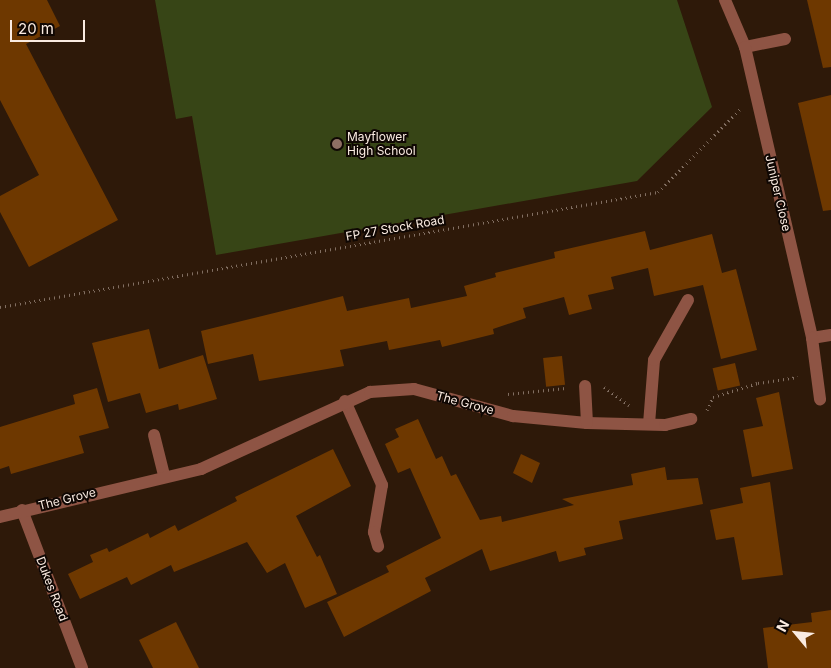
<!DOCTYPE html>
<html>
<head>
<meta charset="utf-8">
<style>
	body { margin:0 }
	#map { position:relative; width:831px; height:668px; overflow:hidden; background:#2e1909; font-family:Inter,sans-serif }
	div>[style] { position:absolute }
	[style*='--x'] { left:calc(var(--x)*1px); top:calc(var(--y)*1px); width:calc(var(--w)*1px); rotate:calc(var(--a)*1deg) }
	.green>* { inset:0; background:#374516 }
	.building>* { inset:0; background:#6e3800; transform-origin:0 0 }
	.path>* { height:3px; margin-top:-1.5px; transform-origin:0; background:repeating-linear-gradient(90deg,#816e61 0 1px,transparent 0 5px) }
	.service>* { height:12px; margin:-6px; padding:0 6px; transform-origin:6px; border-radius:6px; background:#8e5444 }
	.minor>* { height:12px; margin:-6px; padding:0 6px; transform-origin:6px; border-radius:6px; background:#8e5444 }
	.dots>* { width:14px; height:14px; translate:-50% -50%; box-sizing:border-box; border:2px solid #0f0703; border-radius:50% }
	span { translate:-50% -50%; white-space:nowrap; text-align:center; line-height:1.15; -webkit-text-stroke:4px #0f0703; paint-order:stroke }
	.poi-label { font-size:12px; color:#faebe1 }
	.left { translate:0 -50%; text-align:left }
	.street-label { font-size:12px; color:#faebe1 }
	.north { position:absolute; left:771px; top:608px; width:50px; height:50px; -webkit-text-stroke:4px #0f0703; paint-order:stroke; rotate:298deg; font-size:14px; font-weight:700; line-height:20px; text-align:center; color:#faebe1 }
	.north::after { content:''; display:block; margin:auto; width:18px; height:22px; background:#faebe1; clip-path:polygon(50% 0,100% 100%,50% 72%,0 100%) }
	.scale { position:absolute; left:10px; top:20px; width:75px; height:22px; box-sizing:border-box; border:2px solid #faebe1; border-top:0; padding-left:6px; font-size:15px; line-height:18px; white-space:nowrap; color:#faebe1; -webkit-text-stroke:4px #0f0703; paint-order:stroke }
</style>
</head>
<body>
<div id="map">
	<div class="green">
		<div style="clip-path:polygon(155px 0,677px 0,712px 107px,637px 181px,216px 255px,192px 116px,176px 119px)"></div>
	</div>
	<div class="building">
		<div style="clip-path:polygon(0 0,47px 0,60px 26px,26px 44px,118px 220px,29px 267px,0 212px,0 196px,39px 175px,0 100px)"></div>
		<div style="clip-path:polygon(807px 0,831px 0,831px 67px,823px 68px)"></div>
		<div style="clip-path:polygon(831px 95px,831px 210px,823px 211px,798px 103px)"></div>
		<div style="clip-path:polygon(645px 231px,650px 250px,712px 234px,722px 273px,736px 269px,757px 350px,721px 359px,703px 285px,654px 296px,648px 268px,611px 277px,614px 289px,588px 295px,592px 309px,569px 315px,564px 297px,523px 308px,526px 318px,493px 329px,494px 334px,442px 347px,440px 340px,389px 350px,387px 341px,340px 350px,344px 366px,259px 381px,253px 354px,208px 364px,201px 331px,343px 296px,347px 311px,409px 298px,411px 308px,467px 296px,464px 286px,496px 277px,495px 273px,555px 258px,554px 252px)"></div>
		<div style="clip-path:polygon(149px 329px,159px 369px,203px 355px,217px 399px,179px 410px,178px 404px,146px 413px,140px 393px,108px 402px,92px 343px)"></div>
		<div style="left:562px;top:356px;width:29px;height:19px;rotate:84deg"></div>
		<div style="left:735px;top:363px;width:23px;height:23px;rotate:77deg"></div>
		<div style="clip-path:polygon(97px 388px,109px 428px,79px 436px,84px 453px,11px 474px,9px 466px,0 469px,0 427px,75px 404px,73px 395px)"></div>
		<div style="clip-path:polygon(779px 392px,793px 469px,752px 477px,743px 430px,763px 426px,756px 398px)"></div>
		<div style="clip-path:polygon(418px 419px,436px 459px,442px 456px,451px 476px,456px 474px,480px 520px,501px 516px,502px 522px,574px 505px,562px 499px,633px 485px,631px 474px,665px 467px,667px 480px,698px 478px,703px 504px,619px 521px,623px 539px,584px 548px,586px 555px,559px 562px,556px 551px,490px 571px,482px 549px,425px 578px,431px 591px,344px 637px,327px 602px,389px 572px,386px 566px,441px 538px,410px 468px,398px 473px,385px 444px,399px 437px,395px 429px)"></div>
		<div style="clip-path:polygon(333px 449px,351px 486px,296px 516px,317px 557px,320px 555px,337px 594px,305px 608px,285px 563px,267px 573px,247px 542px,174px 572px,171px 565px,131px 585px,127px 577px,80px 599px,68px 574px,93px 562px,90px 555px,107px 548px,109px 552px,148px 533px,150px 538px,175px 525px,178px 531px,237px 501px,235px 497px)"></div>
		<div style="clip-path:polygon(521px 454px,540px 463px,532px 483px,513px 473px)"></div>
		<div style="clip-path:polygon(770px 482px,783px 575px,742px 580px,734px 537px,716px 540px,710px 510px,743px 503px,740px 488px)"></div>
		<div style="clip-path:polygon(831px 610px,831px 668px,768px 668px,763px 628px,812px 622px,811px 613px)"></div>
		<div style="clip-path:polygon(176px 622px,199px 668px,153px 668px,139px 640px)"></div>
	</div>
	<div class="path">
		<div style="--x:0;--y:307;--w:668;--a:-9.91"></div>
		<div style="--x:658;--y:192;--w:117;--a:-45.3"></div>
		<div style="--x:604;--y:387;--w:31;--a:36"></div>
		<div style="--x:508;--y:394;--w:58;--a:-5.9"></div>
		<div style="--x:707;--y:410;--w:14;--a:-65"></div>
		<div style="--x:713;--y:397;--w:47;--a:-17.3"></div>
		<div style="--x:758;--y:383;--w:40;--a:-8.5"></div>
	</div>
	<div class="service">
		<div style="--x:649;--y:424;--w:64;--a:-85.5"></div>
		<div style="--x:654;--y:360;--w:69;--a:-60.5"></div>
	</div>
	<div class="minor">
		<div style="--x:725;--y:0;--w:51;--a:66.9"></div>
		<div style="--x:785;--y:39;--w:41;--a:168.7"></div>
		<div style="--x:745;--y:47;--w:299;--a:77"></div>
		<div style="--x:812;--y:338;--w:19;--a:-9"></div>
		<div style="--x:812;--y:338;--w:62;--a:82.5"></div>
		<div style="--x:345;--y:401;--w:92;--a:66.2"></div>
		<div style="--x:382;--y:485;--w:48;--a:99.7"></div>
		<div style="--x:374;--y:532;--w:15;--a:74"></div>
		<div style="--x:587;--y:423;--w:78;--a:1.5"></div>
		<div style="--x:665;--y:425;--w:27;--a:-13"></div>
		<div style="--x:154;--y:435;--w:41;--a:76"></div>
		<div style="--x:22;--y:510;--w:169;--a:69.2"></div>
		<div style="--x:0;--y:517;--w:207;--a:-13.4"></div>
		<div style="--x:201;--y:469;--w:186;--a:-24.5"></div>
		<div style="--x:370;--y:392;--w:44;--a:-3.9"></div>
		<div style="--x:414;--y:389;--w:103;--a:15.3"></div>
		<div style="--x:513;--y:416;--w:74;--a:5.4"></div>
		<div style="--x:587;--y:423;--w:37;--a:-93"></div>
	</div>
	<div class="dots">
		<div style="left:337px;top:144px;background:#8d6e63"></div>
	</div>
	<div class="poi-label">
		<span class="left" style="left:347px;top:144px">Mayflower<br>High School</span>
	</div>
	<div class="street-label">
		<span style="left:778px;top:193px;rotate:77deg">Juniper Close</span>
		<span style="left:395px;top:228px;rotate:-10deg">FP 27 Stock Road</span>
		<span style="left:465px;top:403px;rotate:15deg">The Grove</span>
		<span style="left:67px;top:499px;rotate:-14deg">The Grove</span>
		<span style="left:52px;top:589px;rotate:69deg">Dukes Road</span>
	</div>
	<div class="north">N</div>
	<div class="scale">20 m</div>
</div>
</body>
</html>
